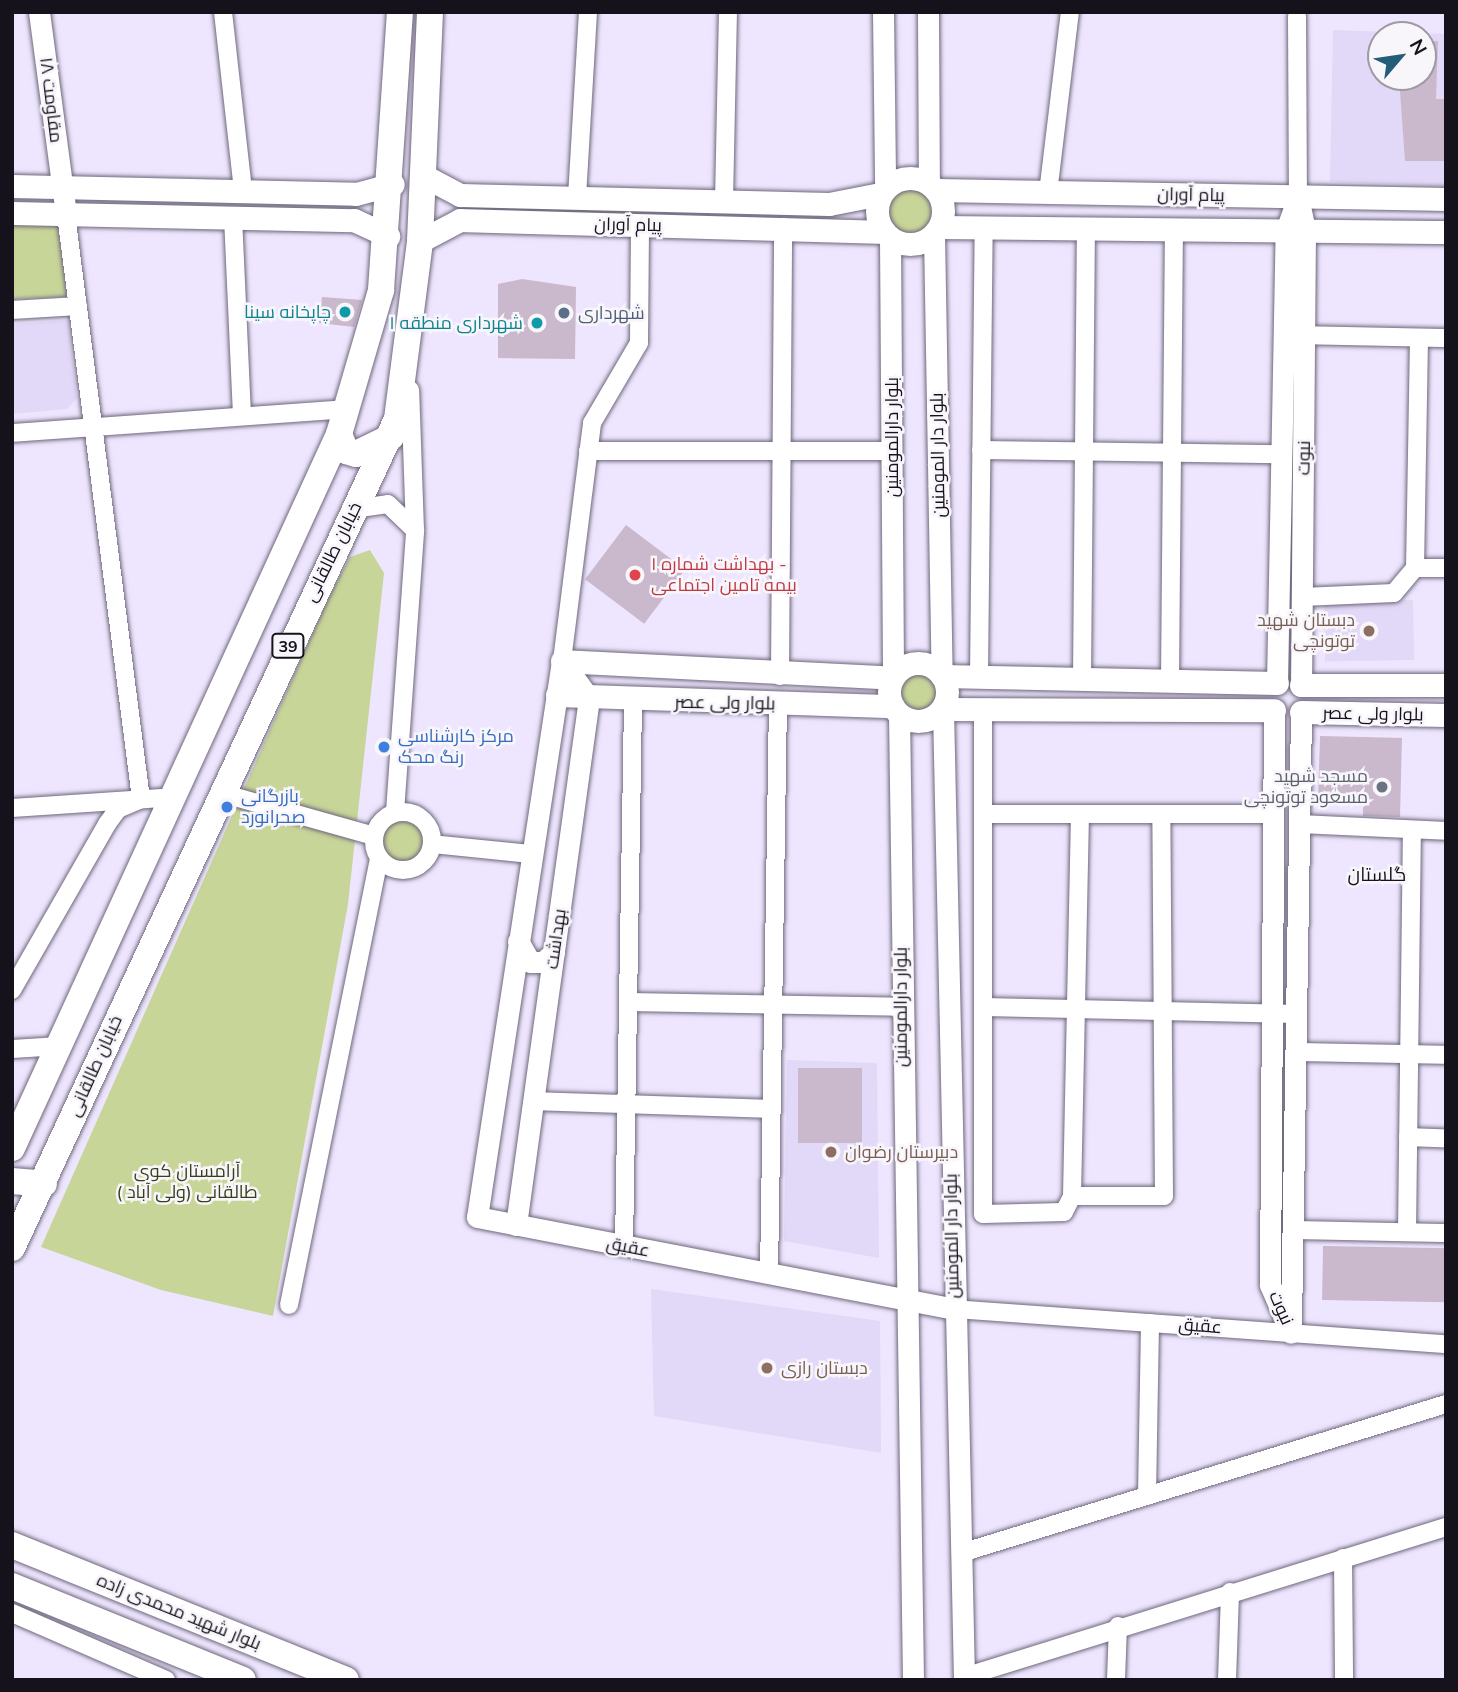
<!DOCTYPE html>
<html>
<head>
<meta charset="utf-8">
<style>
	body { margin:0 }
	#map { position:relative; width:1458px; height:1692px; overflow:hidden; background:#eee6fe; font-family:Mulish,Cairo,sans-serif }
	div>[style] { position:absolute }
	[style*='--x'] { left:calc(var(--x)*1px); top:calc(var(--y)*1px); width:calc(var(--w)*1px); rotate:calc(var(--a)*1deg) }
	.built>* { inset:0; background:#e2d8f7; transform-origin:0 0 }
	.green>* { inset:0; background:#c8d599 }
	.round { border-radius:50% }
	.building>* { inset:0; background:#cab8cc; transform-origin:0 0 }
	.roads { filter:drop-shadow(0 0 2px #6e677c) drop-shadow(0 0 2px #6e677c) }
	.minor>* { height:18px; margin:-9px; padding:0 9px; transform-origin:9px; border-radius:9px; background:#fff }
	.minor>.ring { margin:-9px; padding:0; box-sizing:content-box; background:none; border:18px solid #fff; border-radius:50% }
	.tertiary>* { height:21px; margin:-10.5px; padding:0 10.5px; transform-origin:10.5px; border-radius:10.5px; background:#fff }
	.secondary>* { height:23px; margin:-11.5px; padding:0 11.5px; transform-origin:11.5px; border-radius:11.5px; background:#fff }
	.secondary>.ring { margin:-11.5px; padding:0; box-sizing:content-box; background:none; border:23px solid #fff; border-radius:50% }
	.primary>* { height:26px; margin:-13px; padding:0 13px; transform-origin:13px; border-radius:13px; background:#fff }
	.dots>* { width:19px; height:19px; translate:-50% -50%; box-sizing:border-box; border:4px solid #f8f6fb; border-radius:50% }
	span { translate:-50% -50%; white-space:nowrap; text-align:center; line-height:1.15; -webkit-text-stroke:5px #f8f6fb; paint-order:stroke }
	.shield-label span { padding:2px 5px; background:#f8f6fb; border:2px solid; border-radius:5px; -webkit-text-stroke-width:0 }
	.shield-label { font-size:16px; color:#15121b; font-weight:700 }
	.street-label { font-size:18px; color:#15121b }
	.culture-label { font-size:18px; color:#0d838f }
	.right { translate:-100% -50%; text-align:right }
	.service-label { font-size:18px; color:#4e5e75 }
	.left { translate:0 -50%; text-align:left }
	.health-label { font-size:18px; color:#be3a42 }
	.education-label { font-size:18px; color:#785e54 }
	.shop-label { font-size:18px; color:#366cbe }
	.worship-label { font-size:18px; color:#5b616d }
	.park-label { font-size:18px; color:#383f1b }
	.neighbourhood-label { font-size:19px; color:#15121b }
	.frame { position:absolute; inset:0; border:14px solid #15121b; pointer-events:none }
	.north { position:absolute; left:1367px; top:21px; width:70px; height:70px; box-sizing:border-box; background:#f8f6fb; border:2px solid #9d9ba1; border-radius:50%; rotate:61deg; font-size:19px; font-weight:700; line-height:28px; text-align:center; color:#15121b }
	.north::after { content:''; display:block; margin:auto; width:24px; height:32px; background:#245d77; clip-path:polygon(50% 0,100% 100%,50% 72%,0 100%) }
</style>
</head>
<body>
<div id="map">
	<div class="built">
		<div style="clip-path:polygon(evenodd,1333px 30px,1446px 34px,1446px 186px,1330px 182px,1333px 30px,1381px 35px,1423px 35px,1423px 77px,1381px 77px,1381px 35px)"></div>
		<div style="clip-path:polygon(68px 320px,77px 398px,67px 409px,12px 414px,12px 324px)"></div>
		<div style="left:1413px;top:600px;width:60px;height:89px;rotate:89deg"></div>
		<div style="clip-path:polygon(787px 1060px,877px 1063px,879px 1258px,784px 1241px)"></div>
		<div style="clip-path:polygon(651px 1289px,880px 1321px,881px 1453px,654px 1416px)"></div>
	</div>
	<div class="green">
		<div class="round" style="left:888px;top:189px;width:44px;height:44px"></div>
		<div style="clip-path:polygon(12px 225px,58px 225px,68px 297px,12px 299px)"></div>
		<div style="clip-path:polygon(370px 550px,384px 573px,348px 904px,273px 1316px,161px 1290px,41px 1247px,328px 599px,350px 557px)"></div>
		<div class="round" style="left:896px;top:670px;width:46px;height:46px"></div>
		<div class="round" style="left:378px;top:816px;width:50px;height:50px"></div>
	</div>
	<div class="building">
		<div style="clip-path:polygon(1423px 41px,1438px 41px,1436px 99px,1446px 99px,1445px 161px,1405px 161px,1399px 77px,1423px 77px)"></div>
		<div style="clip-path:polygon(522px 279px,576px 287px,575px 359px,498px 358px,498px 284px)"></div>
		<div style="clip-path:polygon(322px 297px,362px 300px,354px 327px,319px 323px)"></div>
		<div style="left:626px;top:525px;width:74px;height:68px;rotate:37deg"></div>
		<div style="clip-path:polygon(1320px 736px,1402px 738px,1400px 817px,1363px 816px,1363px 802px,1318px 801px)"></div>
		<div style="left:798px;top:1068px;width:64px;height:75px"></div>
		<div style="left:1323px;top:1246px;width:123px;height:54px;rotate:1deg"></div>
	</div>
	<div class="roads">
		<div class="minor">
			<div style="--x:223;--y:12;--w:180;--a:83.6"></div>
			<div style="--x:1297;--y:16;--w:181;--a:89.7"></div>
			<div style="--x:1048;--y:193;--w:182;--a:-83.1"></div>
			<div style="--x:577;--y:197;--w:185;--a:-86.6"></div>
			<div style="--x:724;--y:201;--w:189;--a:-88.8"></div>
			<div style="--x:233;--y:217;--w:199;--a:87.4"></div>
			<div style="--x:12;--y:310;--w:66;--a:-3.5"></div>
			<div style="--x:1292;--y:335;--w:154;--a:1.1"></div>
			<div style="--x:12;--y:433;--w:335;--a:-4.1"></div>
			<div style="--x:981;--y:450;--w:301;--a:0.8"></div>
			<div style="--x:588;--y:451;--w:304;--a:0"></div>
			<div style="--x:353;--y:509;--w:35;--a:-8"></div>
			<div style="--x:388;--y:504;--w:37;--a:44"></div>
			<div style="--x:1415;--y:568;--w:230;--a:-89"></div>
			<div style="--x:1415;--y:568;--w:31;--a:0"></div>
			<div style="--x:1302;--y:597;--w:92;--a:-2.5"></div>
			<div style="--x:1394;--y:593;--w:33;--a:-50"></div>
			<div style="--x:562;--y:661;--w:240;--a:-82.8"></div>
			<div style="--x:592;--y:423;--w:93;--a:-59.6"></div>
			<div style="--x:639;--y:343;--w:117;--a:-89.5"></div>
			<div style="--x:780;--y:676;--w:449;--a:-89.6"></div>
			<div style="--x:979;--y:676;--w:449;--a:-89.4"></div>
			<div style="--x:1082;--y:679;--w:451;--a:-89.5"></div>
			<div style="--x:1170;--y:681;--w:452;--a:-89.5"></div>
			<div style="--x:983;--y:711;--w:503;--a:90"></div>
			<div style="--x:983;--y:1214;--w:81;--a:-1.4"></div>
			<div style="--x:1064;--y:1212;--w:18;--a:-63"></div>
			<div style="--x:1072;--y:1196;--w:92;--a:0"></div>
			<div style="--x:1164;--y:1196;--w:382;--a:-90.4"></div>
			<div style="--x:221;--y:793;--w:159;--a:15.7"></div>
			<div style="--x:12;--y:808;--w:165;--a:-3.8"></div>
			<div class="ring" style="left:374px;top:812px;width:40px;height:40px"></div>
			<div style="--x:395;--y:812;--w:283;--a:-85.9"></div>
			<div style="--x:415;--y:530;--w:140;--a:-92"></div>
			<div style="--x:983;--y:814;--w:292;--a:0"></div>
			<div style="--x:1300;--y:824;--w:146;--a:2.7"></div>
			<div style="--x:432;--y:844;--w:100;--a:5.8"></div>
			<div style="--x:12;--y:990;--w:191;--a:-60.2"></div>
			<div style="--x:107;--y:824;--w:19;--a:-54"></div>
			<div style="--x:118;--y:809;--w:25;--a:-23"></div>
			<div style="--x:141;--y:799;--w:590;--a:-97.31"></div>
			<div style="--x:628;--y:1002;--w:274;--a:1"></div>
			<div style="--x:984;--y:1007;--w:312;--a:1.3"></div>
			<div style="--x:12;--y:1049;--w:48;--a:-3.6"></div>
			<div style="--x:1295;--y:1052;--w:151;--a:1.1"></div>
			<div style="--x:533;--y:1101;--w:239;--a:1.9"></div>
			<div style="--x:1408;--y:1137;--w:38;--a:2"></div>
			<div style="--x:1072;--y:1196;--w:382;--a:-88.8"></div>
			<div style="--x:1292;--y:1230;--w:154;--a:1.1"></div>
			<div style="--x:1407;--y:1232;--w:402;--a:-89.3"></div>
			<div style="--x:624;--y:1246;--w:545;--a:-89.05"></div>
			<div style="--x:769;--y:1274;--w:570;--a:-89.1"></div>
			<div style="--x:289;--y:1305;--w:455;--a:-78.6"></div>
			<div style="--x:954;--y:1309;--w:493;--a:4.1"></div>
			<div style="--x:1147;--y:1496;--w:173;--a:-89"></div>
			<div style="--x:961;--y:1553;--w:507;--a:-17.08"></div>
			<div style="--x:1343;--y:1558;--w:122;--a:89.5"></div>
			<div style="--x:12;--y:1613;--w:168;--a:23.5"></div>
			<div style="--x:964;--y:1677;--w:505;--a:-17.29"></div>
			<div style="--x:1116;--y:1680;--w:54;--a:-87.9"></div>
			<div style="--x:1227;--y:1680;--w:88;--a:-88"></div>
		</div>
		<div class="tertiary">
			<div style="--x:39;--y:12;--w:204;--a:82.4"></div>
			<div style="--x:883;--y:12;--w:176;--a:89.3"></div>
			<div style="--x:928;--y:12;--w:172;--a:89.7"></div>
			<div style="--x:934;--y:234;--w:442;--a:89"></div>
			<div style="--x:890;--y:239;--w:439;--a:89.6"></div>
			<div style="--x:562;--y:661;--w:562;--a:98.69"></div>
			<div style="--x:477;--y:1217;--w:486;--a:10.9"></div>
			<div style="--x:1277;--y:683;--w:453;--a:-88.9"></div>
			<div style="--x:1286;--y:230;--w:35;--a:-70"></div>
			<div style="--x:1298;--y:197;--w:35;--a:78"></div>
			<div style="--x:1305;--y:231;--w:454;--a:90.5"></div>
			<div style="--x:943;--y:709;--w:971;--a:88.76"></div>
			<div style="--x:1274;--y:710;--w:575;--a:90.4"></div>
			<div style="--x:1270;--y:1285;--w:52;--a:66.4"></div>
			<div style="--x:899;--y:714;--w:966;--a:89.17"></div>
			<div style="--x:518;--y:941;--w:24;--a:60"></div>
			<div style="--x:530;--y:962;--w:13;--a:0"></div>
			<div style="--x:543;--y:962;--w:15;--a:-42"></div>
			<div style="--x:516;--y:1225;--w:532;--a:-82.11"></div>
			<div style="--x:589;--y:698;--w:46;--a:-126.1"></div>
			<div style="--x:1291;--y:1324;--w:612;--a:-89.06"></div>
		</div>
		<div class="secondary">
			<div style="--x:424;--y:176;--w:41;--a:27.8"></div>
			<div style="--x:460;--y:195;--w:369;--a:1.4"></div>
			<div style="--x:829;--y:204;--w:52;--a:-11.1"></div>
			<div class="ring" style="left:877px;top:178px;width:43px;height:43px"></div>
			<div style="--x:12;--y:186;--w:344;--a:1.3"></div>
			<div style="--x:356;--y:194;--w:38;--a:-15"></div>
			<div style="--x:936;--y:190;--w:510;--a:1.01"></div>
			<div style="--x:12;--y:213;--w:342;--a:1.2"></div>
			<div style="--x:354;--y:220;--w:38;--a:25"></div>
			<div style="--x:940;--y:227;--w:506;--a:0.57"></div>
			<div style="--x:420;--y:241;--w:45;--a:-27.7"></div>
			<div style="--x:460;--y:220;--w:424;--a:1.6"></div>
			<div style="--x:562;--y:661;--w:331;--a:2.9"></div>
			<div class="ring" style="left:889px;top:663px;width:35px;height:35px"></div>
			<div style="--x:942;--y:676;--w:335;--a:1.2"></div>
			<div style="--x:1301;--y:685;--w:145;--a:0"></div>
			<div style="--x:557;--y:695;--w:336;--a:1.9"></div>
			<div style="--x:943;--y:709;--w:331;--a:0.2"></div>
			<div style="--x:1301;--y:712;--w:145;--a:1.2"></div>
		</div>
		<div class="primary">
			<div style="--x:339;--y:434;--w:18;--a:68"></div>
			<div style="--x:346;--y:451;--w:10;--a:17"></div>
			<div style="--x:356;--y:454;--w:39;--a:-26"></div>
			<div style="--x:12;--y:1148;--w:785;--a:-65.39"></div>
			<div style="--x:339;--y:434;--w:150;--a:-73.7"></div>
			<div style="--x:381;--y:290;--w:279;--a:-86.1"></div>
			<div style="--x:12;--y:1181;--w:32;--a:5"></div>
			<div style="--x:12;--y:1248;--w:914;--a:-65.09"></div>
			<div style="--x:397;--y:419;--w:179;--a:-82.6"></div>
			<div style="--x:420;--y:241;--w:229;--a:-87.5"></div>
			<div style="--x:12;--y:1545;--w:360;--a:22"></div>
			<div style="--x:12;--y:1586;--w:249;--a:22.1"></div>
		</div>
	</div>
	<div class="dots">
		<div style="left:345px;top:312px;background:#0f9aa8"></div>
		<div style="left:564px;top:313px;background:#5c6f8a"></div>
		<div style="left:537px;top:323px;background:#0f9aa8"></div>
		<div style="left:635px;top:575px;background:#e0444e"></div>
		<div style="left:1369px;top:631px;background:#8d6e63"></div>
		<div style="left:384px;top:747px;background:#3f7fe0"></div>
		<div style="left:1382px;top:787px;background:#6b7280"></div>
		<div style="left:227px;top:807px;background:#3f7fe0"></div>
		<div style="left:831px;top:1152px;background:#8d6e63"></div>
		<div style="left:767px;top:1368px;background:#8d6e63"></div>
	</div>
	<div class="shield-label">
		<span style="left:288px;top:646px">39</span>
	</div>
	<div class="street-label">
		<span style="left:51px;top:100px;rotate:83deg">مقاومت ۱۸</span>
		<span style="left:1191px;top:195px;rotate:1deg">پیام آوران</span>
		<span style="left:628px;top:225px;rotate:1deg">پیام آوران</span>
		<span style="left:892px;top:437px;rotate:-90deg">بلوار دارالمومنین</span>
		<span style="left:938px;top:455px;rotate:-91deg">بلوار دار المومنین</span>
		<span style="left:1304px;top:458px;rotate:-89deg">نبوت</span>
		<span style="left:333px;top:552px;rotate:-64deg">خیابان طالقانی</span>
		<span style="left:725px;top:703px;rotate:1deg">بلوار ولی عصر</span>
		<span style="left:1373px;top:714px;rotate:1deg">بلوار ولی عصر</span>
		<span style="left:556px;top:939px;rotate:-82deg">بهداشت</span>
		<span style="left:901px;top:1007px;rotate:-90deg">بلوار دارالمومنین</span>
		<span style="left:95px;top:1066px;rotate:-66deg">خیابان طالقانی</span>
		<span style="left:952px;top:1236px;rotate:-91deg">بلوار دار المومنین</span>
		<span style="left:628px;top:1247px;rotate:11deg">عقیق</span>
		<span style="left:1281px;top:1308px;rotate:66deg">نبوت</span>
		<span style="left:1200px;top:1326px;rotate:4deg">عقیق</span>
		<span style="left:179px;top:1612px;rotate:22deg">بلوار شهید محمدی زاده</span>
	</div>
	<div class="culture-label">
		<span class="right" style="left:331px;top:312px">چاپخانه سینا</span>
		<span class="right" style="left:523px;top:323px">شهرداری منطقه ۱</span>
	</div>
	<div class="service-label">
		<span class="left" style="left:578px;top:313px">شهرداری</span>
	</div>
	<div class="health-label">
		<span class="left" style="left:651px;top:575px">بهداشت شماره ۱ -<br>بیمه تامین اجتماعی</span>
	</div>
	<div class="education-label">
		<span class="right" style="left:1355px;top:631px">دبستان شهید<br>توتونچی</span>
		<span class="left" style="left:845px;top:1152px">دبیرستان رضوان</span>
		<span class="left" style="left:781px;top:1368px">دبستان رازی</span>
	</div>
	<div class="shop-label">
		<span class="left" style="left:398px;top:747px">مرکز کارشناسی<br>رنگ محک</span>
		<span class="left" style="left:241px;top:807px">بازرگانی<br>صحرانورد</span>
	</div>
	<div class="worship-label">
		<span class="right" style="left:1368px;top:787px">مسجد شهید<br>مسعود توتونچی</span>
	</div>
	<div class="park-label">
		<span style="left:187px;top:1182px">آرامستان کوی<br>طالقانی (ولی آباد )</span>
	</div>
	<div class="neighbourhood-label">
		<span style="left:1377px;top:875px">گلستان</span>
	</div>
	<div class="frame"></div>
	<div class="north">N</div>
</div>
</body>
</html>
